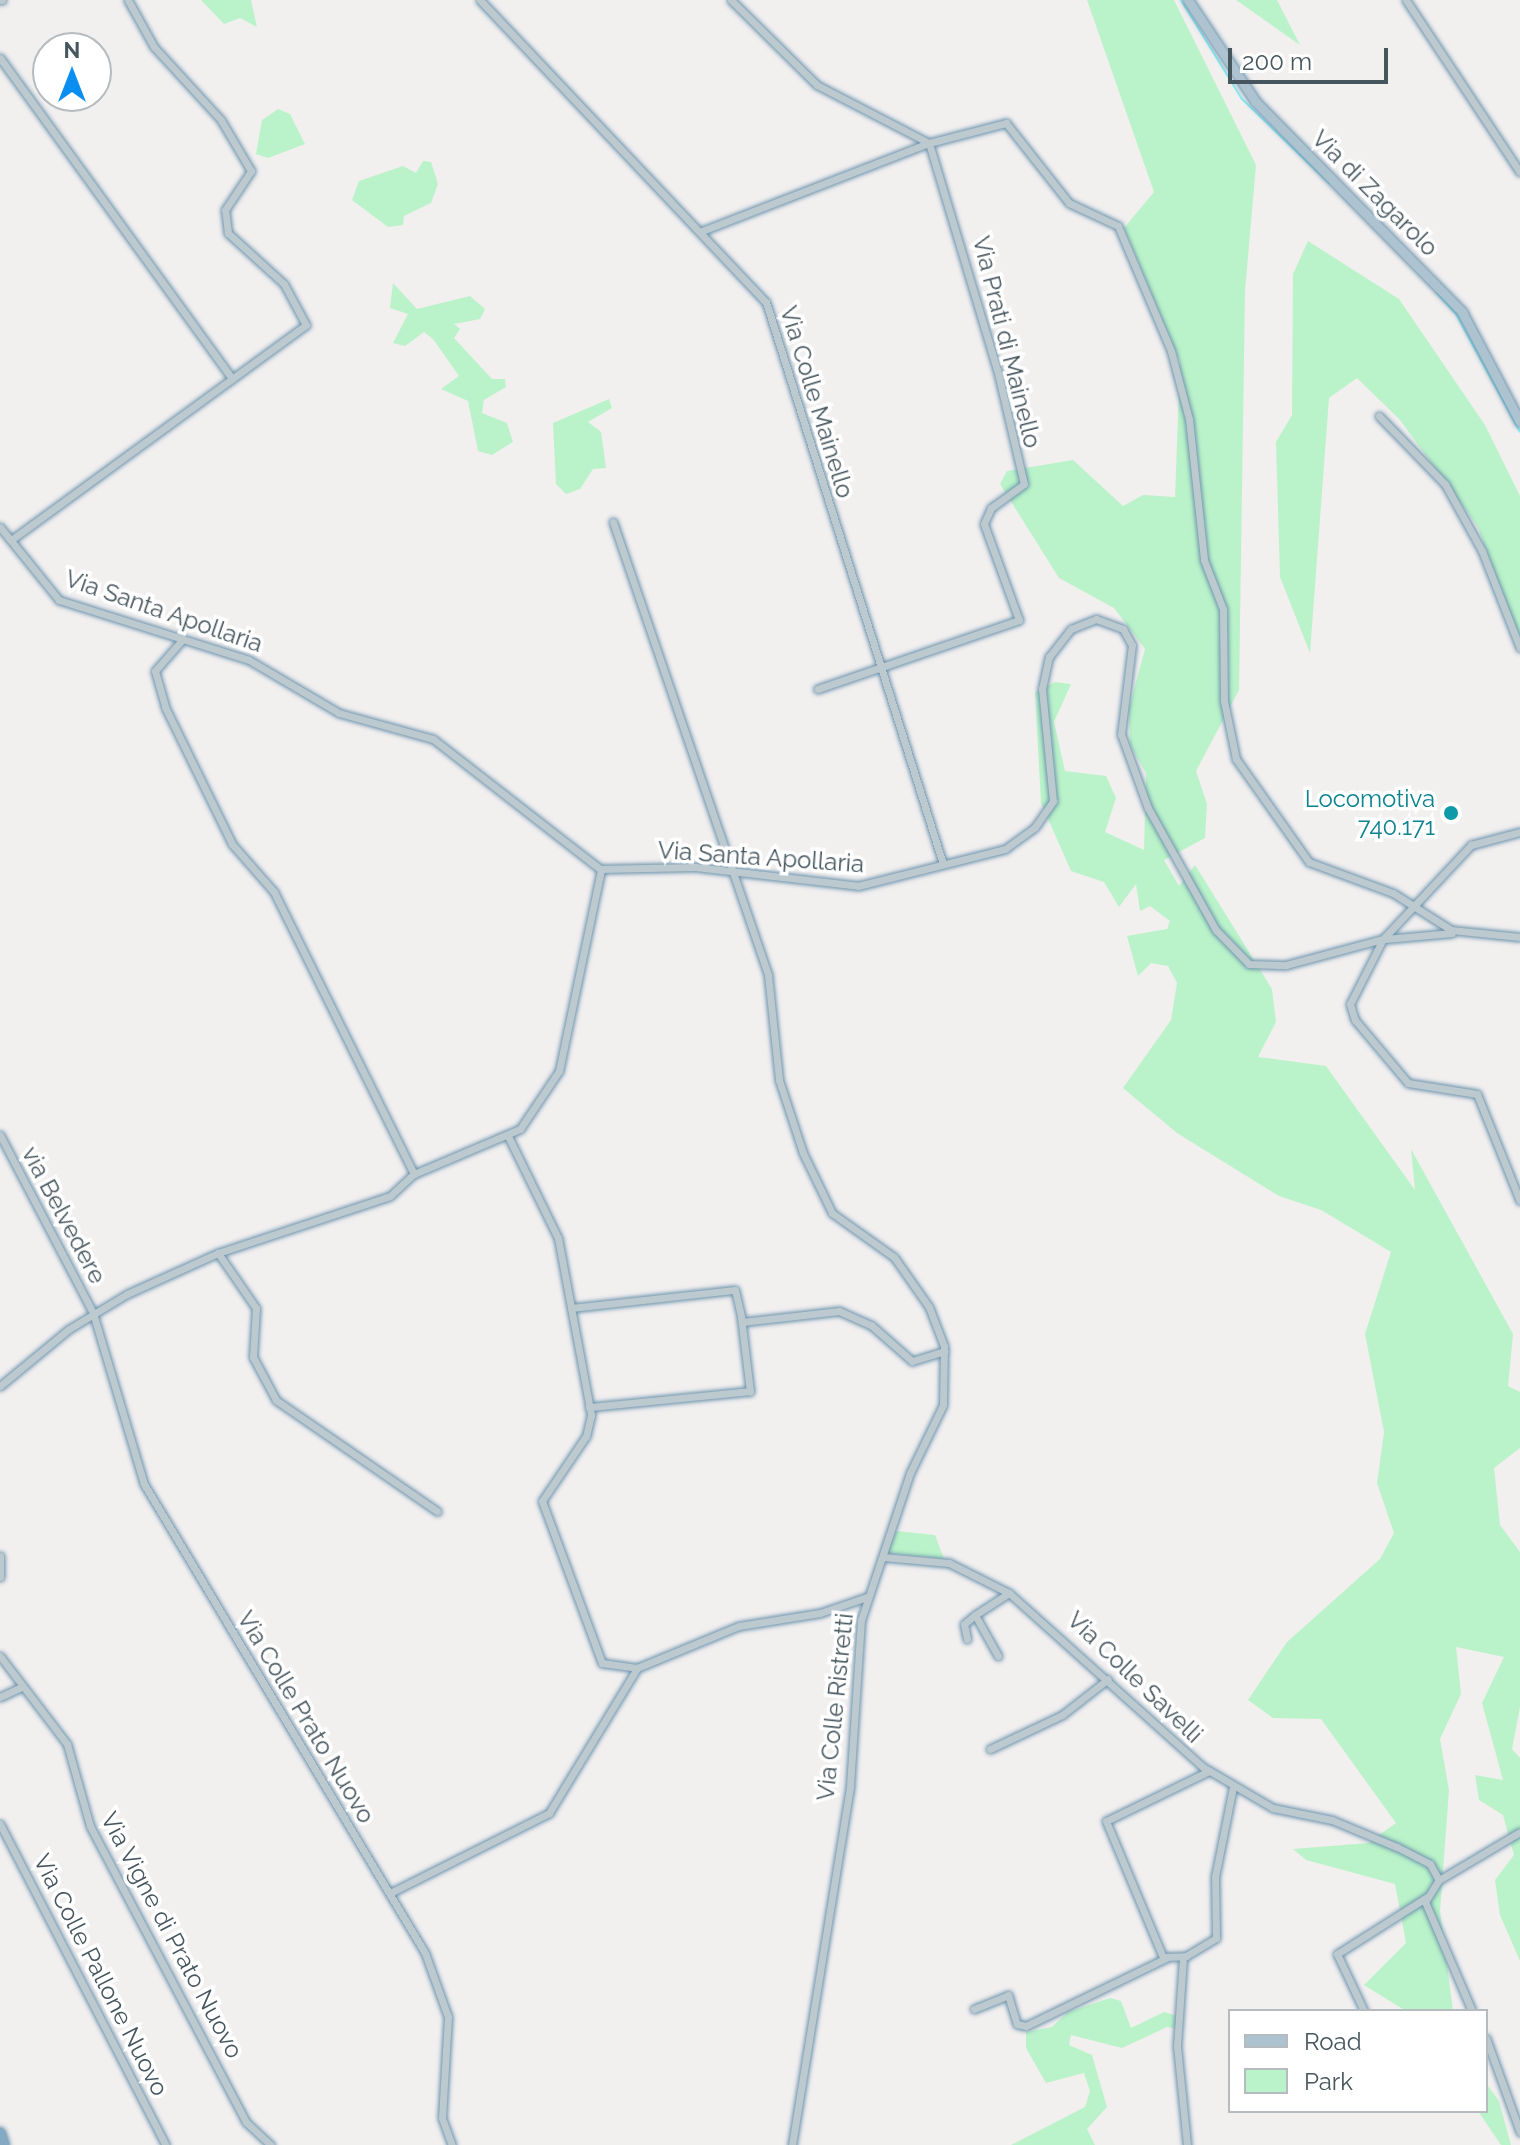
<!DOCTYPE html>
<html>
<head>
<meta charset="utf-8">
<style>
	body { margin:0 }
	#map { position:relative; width:1520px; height:2145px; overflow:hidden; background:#f2efef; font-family:Raleway,sans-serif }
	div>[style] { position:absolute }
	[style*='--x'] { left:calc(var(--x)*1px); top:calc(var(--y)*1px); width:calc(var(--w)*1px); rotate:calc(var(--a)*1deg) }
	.green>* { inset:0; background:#baf3c9 }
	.stream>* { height:2px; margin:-1px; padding:0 1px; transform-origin:1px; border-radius:1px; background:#84ebf3 }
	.roads { filter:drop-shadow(0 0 2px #6e95ae) drop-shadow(0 0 2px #6e95ae) }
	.minor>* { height:7px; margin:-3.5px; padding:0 3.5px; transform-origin:3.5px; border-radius:3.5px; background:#bcc9cf }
	.major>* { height:9px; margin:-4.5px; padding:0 4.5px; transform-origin:4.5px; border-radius:4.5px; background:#adc3d0 }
	.highway>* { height:10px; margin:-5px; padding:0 5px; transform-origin:5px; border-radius:5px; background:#83aac2 }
	.dots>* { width:22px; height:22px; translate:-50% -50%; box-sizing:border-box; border:4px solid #fff; border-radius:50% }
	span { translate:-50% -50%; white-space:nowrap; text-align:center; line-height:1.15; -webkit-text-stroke:7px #fff; paint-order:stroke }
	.street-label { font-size:24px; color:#46565e }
	.culture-label { font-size:24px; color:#0d838f }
	.right { translate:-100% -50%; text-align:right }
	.legend { position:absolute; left:1228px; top:2009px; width:260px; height:104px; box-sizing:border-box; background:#fff; border:2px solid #b5bbbf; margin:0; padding:10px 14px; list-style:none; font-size:24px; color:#46565e }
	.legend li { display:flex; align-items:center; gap:16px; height:40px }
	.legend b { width:40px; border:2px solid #b5bbbf }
	.north { position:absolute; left:32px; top:32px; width:80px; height:80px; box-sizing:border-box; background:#fff; border:2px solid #b5bbbf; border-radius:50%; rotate:0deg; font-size:22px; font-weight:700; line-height:32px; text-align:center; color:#46565e }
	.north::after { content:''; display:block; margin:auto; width:28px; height:36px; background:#0a8ef1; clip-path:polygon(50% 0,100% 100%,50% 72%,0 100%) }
	.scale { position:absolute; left:1228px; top:48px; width:160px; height:36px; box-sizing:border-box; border:4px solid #46565e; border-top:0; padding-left:10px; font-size:24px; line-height:28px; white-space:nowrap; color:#46565e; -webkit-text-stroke:6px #fff; paint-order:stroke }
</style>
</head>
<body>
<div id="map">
	<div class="green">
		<div style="clip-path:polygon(201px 0,251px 0,257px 27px,240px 18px,224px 24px)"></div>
		<div style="clip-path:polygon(1087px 0,1174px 0,1256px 165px,1245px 291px,1239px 690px,1196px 771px,1207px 804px,1205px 838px,1164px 860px,1179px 886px,1195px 865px,1272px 989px,1276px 1022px,1258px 1057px,1326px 1066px,1415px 1190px,1411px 1149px,1513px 1334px,1508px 1386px,1520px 1392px,1520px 1448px,1494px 1468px,1500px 1525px,1520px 1552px,1520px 1707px,1512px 1749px,1520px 1758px,1520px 1961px,1500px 1915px,1495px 1880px,1514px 1855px,1503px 1815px,1479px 1800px,1475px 1775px,1503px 1780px,1482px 1703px,1504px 1657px,1456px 1647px,1461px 1694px,1440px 1739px,1449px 1790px,1440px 1911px,1453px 2011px,1406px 2011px,1364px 1985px,1406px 1943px,1395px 1884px,1306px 1860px,1293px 1849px,1368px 1843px,1396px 1823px,1321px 1719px,1273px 1718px,1248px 1700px,1287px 1642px,1380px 1559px,1394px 1533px,1377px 1483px,1384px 1432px,1365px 1334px,1391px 1252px,1321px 1210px,1279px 1196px,1177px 1133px,1123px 1088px,1171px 1020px,1177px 983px,1168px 966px,1151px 963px,1138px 976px,1127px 936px,1167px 929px,1170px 921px,1150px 906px,1140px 911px,1136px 884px,1119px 907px,1104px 882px,1071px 871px,1041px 803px,1035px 692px,1055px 682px,1071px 684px,1054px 722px,1065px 771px,1106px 776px,1116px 798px,1105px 832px,1144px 850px,1146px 773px,1130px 745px,1129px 708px,1145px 649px,1114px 608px,1059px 578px,1000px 484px,1007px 471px,1073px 460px,1123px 506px,1143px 495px,1175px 497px,1180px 362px,1124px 228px,1154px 192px)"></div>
		<div style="clip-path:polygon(1236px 0,1277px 0,1300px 45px)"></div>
		<div style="clip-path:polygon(278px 109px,290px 114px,305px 144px,268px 158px,256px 154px,262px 120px)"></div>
		<div style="clip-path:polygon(423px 161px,431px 162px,438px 184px,431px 203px,404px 216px,403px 225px,388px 227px,352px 200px,359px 181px,403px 166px,416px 173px)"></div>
		<div style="clip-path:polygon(1308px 241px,1399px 299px,1485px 425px,1520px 496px,1520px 648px,1478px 527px,1400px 420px,1357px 378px,1329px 398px,1310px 653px,1280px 577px,1276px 442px,1292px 415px,1293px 274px)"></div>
		<div style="clip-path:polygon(393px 283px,417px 309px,470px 296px,485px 309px,480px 319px,454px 324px,460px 329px,454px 338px,492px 379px,505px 379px,506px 387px,484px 400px,482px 413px,507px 423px,513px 442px,492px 455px,478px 451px,468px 401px,441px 389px,459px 376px,433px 339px,424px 332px,405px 346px,393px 343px,408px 314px,390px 308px)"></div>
		<div style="clip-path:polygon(609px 399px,612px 408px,588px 422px,601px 432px,606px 468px,593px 469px,580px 489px,566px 494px,556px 484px,553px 423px)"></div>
		<div style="clip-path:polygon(896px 1531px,935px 1535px,944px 1559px,887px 1553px)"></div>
		<div style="clip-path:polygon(1110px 1998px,1121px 2001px,1131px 2028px,1164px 2012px,1181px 2017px,1182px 2030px,1167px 2027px,1122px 2048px,1071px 2035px,1069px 2045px,1092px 2055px,1107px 2107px,1087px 2129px,1095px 2145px,1011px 2145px,1085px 2107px,1090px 2091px,1084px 2073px,1046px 2083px,1026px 2048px,1026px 2032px,1052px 2027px,1068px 2012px)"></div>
		<div style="clip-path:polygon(1486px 2083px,1499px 2101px,1511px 2145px,1501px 2145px,1478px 2111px,1486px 2111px)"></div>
	</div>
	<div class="stream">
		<div style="--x:1181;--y:0;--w:116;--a:58.4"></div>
		<div style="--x:1242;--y:99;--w:121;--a:44"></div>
		<div style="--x:1437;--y:293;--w:28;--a:48"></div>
		<div style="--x:1456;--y:314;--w:134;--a:61.5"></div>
	</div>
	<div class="roads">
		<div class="minor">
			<div style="--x:0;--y:0;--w:2;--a:0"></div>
			<div style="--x:480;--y:0;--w:416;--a:46.6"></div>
			<div style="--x:766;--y:302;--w:589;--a:72.52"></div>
			<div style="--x:731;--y:0;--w:121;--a:44.7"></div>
			<div style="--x:817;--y:85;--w:126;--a:27.4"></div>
			<div style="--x:929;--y:143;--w:80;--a:-14.6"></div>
			<div style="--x:1006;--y:123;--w:102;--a:51.8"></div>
			<div style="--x:1069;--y:203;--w:54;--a:25.1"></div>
			<div style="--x:1118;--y:226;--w:136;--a:67"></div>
			<div style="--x:1171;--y:351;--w:70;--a:75.2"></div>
			<div style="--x:1189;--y:419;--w:142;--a:83.9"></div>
			<div style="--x:1204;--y:560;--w:53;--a:68.8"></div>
			<div style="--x:1223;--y:609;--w:92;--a:89.4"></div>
			<div style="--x:1224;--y:701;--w:59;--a:78.3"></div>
			<div style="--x:1236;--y:759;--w:126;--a:54.7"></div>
			<div style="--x:1309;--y:862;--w:90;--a:20.3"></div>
			<div style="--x:1393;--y:893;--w:69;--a:32.5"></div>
			<div style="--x:1451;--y:930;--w:69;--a:5.8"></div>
			<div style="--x:1406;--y:0;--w:206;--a:56.5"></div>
			<div style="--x:0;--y:58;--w:396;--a:54.1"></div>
			<div style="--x:702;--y:231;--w:243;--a:-21.2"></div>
			<div style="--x:929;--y:143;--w:236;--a:73.3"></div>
			<div style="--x:997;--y:369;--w:118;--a:76.8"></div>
			<div style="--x:1024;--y:484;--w:41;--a:144"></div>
			<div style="--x:991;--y:508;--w:17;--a:114"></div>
			<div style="--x:984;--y:524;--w:102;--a:70"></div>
			<div style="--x:1019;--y:620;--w:213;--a:161.1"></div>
			<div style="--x:1379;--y:416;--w:95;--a:45.9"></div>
			<div style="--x:1445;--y:484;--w:77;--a:61.1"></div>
			<div style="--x:1482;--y:551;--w:104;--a:68.6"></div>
			<div style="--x:613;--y:522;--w:479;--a:71.1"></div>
			<div style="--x:768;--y:975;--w:106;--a:84"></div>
			<div style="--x:779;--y:1080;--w:77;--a:71.8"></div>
			<div style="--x:803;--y:1153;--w:67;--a:64.2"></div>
			<div style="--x:832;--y:1213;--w:76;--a:35.4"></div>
			<div style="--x:894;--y:1257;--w:61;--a:55"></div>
			<div style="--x:929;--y:1307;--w:42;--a:69"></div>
			<div style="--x:944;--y:1346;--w:59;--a:91"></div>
			<div style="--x:943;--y:1405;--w:76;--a:115.9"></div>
			<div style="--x:910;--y:1473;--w:155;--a:108.4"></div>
			<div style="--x:861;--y:1620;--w:167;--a:93.8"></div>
			<div style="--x:850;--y:1787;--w:363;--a:99.2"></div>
			<div style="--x:0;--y:527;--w:94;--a:51.1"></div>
			<div style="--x:59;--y:600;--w:199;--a:17.5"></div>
			<div style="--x:249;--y:660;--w:104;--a:30.5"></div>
			<div style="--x:339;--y:713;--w:98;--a:15.5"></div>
			<div style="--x:433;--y:739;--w:212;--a:37.9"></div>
			<div style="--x:600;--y:869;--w:95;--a:-1.2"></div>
			<div style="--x:695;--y:867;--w:164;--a:6.6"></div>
			<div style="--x:858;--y:886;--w:152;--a:-14.1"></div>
			<div style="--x:1005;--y:849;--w:37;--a:-36"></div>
			<div style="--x:1035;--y:827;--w:32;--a:-55"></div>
			<div style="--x:1053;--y:801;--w:113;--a:-95.6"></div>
			<div style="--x:1042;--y:689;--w:33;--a:-78"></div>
			<div style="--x:1049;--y:657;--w:36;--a:-52"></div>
			<div style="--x:1071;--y:629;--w:27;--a:-22"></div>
			<div style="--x:1096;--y:619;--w:29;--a:20"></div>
			<div style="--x:1123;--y:629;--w:18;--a:61"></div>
			<div style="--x:1132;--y:645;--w:90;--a:97"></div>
			<div style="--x:1121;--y:734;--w:79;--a:70"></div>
			<div style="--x:1148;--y:808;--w:140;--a:60.9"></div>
			<div style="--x:1216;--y:930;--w:47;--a:45.9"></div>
			<div style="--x:1249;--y:964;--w:37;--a:2"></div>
			<div style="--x:1286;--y:965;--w:100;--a:-15"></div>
			<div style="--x:1383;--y:939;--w:129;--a:-46.9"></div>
			<div style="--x:1471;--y:845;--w:51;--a:-14.9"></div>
			<div style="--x:11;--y:540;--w:365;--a:-36.1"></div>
			<div style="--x:306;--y:325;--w:47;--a:-118.2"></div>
			<div style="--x:284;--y:284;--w:76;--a:-137.7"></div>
			<div style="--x:228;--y:233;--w:23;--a:-97"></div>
			<div style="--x:225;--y:210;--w:47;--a:-56.3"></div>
			<div style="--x:251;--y:171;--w:59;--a:-120.5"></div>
			<div style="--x:221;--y:120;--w:99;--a:-132.5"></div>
			<div style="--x:154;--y:47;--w:54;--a:-119"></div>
			<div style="--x:182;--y:640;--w:41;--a:131.1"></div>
			<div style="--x:155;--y:671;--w:37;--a:74"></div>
			<div style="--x:165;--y:707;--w:153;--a:63.9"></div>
			<div style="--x:232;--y:844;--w:64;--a:48.8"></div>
			<div style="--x:274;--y:892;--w:315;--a:63.6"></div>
			<div style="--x:1383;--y:939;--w:73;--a:116.9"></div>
			<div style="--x:1350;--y:1004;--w:17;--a:73"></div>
			<div style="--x:1355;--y:1020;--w:82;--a:49.9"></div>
			<div style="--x:1408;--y:1083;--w:70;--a:9.1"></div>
			<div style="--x:1477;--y:1094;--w:115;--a:68.1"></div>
			<div style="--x:1385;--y:939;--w:67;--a:-5.1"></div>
			<div style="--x:0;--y:1135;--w:201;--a:62.4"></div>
			<div style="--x:93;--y:1313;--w:178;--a:73.4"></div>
			<div style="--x:144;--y:1484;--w:547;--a:59.07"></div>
			<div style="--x:425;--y:1953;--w:68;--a:70.2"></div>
			<div style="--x:448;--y:2017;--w:101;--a:93.4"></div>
			<div style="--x:442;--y:2118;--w:29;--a:70"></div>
			<div style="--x:508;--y:1136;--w:114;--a:63.9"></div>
			<div style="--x:558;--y:1238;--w:180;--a:79.4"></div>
			<div style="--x:591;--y:1415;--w:22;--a:103"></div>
			<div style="--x:586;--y:1436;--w:78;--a:124.1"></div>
			<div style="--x:542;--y:1501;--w:173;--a:69.7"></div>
			<div style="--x:602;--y:1663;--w:35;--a:8"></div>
			<div style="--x:637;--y:1668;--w:110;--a:-22.4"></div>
			<div style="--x:739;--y:1626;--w:82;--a:-9.1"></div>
			<div style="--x:820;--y:1613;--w:50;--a:-18.8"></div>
			<div style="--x:218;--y:1253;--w:67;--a:55.4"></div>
			<div style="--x:256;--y:1308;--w:49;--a:93.5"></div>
			<div style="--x:253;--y:1357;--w:49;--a:61.9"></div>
			<div style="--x:276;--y:1400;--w:196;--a:34.6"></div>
			<div style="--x:571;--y:1308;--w:165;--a:-6.3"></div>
			<div style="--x:735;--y:1290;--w:28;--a:77"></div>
			<div style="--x:741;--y:1317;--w:75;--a:83.1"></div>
			<div style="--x:750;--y:1391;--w:162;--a:174.3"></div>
			<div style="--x:742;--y:1322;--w:98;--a:-6.5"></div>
			<div style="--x:839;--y:1311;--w:35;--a:24"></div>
			<div style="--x:871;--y:1325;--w:55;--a:41.3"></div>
			<div style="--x:912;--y:1361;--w:34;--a:-17"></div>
			<div style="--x:0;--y:1386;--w:89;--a:-39.6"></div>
			<div style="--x:69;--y:1329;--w:68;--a:-31.1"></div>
			<div style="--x:127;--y:1294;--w:100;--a:-24.3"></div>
			<div style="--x:218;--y:1253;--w:181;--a:-18.3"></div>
			<div style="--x:390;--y:1196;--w:33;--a:-43"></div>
			<div style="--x:414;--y:1174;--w:115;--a:-23"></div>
			<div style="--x:520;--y:1129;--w:70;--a:-56.1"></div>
			<div style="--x:559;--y:1071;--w:205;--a:-78.2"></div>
			<div style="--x:0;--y:1556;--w:21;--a:90"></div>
			<div style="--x:883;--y:1557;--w:66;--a:5.2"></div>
			<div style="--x:949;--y:1563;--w:67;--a:26.6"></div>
			<div style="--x:1009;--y:1593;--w:261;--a:41.9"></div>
			<div style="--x:1203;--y:1767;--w:81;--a:30.4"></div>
			<div style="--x:1273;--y:1808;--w:60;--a:11.5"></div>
			<div style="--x:1332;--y:1820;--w:70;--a:22.6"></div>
			<div style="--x:1397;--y:1847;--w:37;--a:27"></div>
			<div style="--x:1430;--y:1864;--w:18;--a:61"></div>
			<div style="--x:967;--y:1639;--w:15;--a:-101"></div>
			<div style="--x:964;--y:1624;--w:14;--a:-39"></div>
			<div style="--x:0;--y:1656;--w:111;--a:52.7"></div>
			<div style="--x:67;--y:1744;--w:85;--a:74.3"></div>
			<div style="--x:90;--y:1826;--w:335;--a:62.2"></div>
			<div style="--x:246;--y:2122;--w:34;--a:43"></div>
			<div style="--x:998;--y:1656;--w:47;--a:-119.3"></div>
			<div style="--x:975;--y:1615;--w:40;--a:-32.9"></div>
			<div style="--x:0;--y:1697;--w:23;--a:-25"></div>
			<div style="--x:990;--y:1749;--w:80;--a:-25.3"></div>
			<div style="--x:1062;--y:1715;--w:58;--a:-38"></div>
			<div style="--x:1209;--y:1771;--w:114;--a:154.1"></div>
			<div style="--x:1106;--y:1821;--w:147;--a:67.3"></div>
			<div style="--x:1163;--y:1957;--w:23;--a:-2"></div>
			<div style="--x:1186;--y:1956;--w:35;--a:-31"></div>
			<div style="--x:1216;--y:1938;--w:61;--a:-90.9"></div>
			<div style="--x:1215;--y:1877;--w:92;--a:-78.7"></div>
			<div style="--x:0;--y:1824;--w:361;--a:62.7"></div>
			<div style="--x:392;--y:1892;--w:176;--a:-26.7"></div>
			<div style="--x:549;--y:1813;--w:170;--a:-58.7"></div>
			<div style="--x:1183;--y:1958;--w:88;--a:93.9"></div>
			<div style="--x:1177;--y:2046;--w:100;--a:84.2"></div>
			<div style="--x:974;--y:2009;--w:37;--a:-22"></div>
			<div style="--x:1008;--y:1995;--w:30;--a:73"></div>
			<div style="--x:1017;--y:2024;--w:9;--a:13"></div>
			<div style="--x:1026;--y:2026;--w:156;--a:-25.9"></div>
			<div style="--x:1364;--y:2011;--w:63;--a:-115.3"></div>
			<div style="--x:1337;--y:1954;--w:107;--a:-32.3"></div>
			<div style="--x:1472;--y:2011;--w:119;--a:-113.3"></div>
			<div style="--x:1425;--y:1902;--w:26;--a:-58"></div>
			<div style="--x:1439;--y:1880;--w:94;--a:-30.7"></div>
			<div style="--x:1486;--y:2038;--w:100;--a:70.1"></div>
		</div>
		<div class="major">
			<div style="--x:1188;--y:0;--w:121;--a:56.4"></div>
			<div style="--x:1255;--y:101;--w:296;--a:45.5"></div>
			<div style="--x:1462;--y:312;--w:124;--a:62.2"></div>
		</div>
		<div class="highway">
			<div style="--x:0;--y:2133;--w:13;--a:72"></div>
		</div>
	</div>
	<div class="dots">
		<div style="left:1451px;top:813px;background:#0f9aa8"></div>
	</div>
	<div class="street-label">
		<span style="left:1375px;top:193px;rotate:45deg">Via di Zagarolo</span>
		<span style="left:1007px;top:342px;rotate:76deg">Via Prati di Mainello</span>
		<span style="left:817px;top:402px;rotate:73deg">Via Colle Mainello</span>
		<span style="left:164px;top:611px;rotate:19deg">Via Santa Apollaria</span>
		<span style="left:761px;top:857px;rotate:4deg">Via Santa Apollaria</span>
		<span style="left:64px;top:1215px;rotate:62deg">via Belvedere</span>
		<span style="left:1135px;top:1677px;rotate:44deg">Via Colle Savelli</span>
		<span style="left:835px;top:1707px;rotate:-84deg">Via Colle Ristretti</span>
		<span style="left:306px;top:1717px;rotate:59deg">Via Colle Prato Nuovo</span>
		<span style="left:172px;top:1935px;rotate:62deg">Via Vigne di Prato Nuovo</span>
		<span style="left:101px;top:1975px;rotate:63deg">Via Colle Pallone Nuovo</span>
	</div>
	<div class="culture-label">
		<span class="right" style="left:1435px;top:813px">Locomotiva<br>740.171</span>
	</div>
	<ul class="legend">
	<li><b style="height:10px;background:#adc3d0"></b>Road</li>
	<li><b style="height:22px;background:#baf3c9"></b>Park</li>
	</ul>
	<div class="north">N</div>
	<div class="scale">200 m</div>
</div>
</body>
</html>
